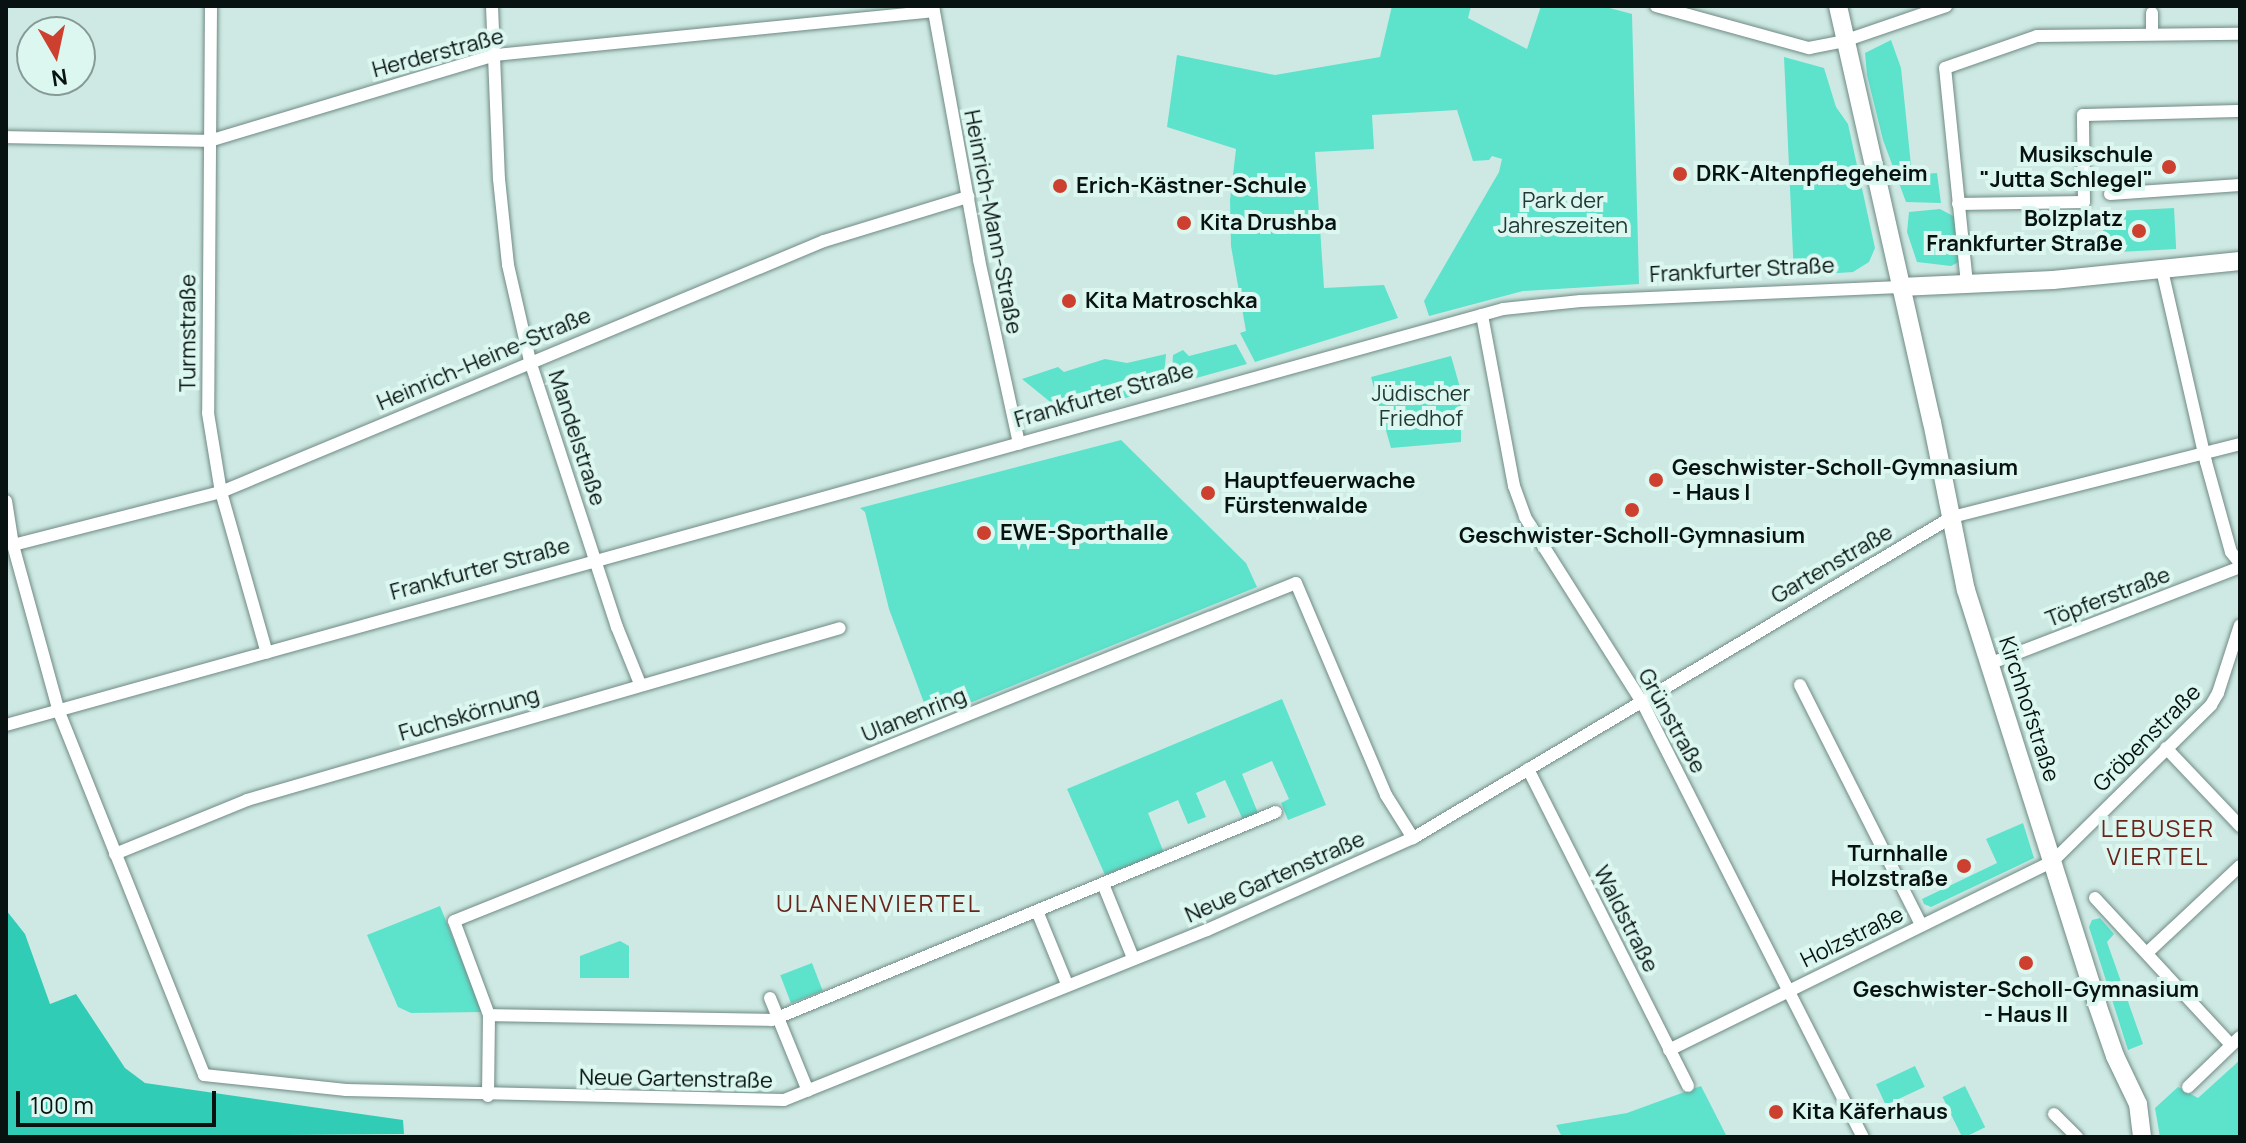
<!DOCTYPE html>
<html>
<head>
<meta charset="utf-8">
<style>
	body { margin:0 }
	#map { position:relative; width:2246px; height:1143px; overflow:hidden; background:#cee9e3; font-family:Manrope,sans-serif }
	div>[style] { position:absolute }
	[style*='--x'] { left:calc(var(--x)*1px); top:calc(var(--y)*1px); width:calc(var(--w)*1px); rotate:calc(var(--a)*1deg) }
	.green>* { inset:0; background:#5de2cc; transform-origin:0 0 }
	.forest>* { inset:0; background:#30ccb6 }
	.roads { filter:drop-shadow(0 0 2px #708a84) drop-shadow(0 0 2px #708a84) }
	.street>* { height:12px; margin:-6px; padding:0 6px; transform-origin:6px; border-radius:6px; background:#fff }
	.secondary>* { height:18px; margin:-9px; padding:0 9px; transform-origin:9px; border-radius:9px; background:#fff }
	.dots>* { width:22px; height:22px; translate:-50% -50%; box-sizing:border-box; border:4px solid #dbf7f0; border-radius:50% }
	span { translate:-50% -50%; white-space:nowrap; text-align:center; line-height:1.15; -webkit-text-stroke:8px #dbf7f0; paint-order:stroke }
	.street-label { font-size:22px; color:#081210 }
	.poi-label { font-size:22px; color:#081210; font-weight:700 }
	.right { translate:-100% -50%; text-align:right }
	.left { translate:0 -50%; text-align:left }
	.park-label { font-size:22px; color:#213934 }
	.neighbourhood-label { font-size:24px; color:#69241b; letter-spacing:2px }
	.frame { position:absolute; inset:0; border:8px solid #081210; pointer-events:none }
	.north { position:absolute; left:16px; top:16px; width:80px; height:80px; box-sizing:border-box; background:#dbf7f0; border:2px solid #879b96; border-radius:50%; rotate:171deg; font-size:22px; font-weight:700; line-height:32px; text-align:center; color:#081210 }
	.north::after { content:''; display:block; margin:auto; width:28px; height:36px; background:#cd402f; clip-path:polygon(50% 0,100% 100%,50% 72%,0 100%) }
	.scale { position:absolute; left:16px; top:1091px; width:200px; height:36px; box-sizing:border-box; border:4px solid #081210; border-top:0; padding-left:10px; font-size:24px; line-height:28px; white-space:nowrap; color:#081210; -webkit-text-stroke:6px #dbf7f0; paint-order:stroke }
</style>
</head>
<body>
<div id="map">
	<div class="green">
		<div style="clip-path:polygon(1392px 6px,1471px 6px,1468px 18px,1527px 49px,1541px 6px,1602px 6px,1632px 14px,1639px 284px,1523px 291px,1429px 316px,1424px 301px,1499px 172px,1502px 159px,1492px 156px,1489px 160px,1473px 161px,1457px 110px,1372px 115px,1374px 149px,1315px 152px,1324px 288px,1384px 285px,1398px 318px,1255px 362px,1240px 333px,1246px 331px,1231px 246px,1230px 200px,1236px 149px,1167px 127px,1177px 55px,1275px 75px,1380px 57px)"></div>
		<div style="clip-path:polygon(1891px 40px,1901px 68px,1912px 175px,1937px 173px,1941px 203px,1906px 202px,1883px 140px,1867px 75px,1865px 53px)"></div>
		<div style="clip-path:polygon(1784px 57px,1824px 68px,1836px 107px,1848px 124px,1875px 248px,1869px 262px,1853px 272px,1794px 276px)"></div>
		<div style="left:2174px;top:208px;width:41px;height:72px;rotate:87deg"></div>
		<div style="clip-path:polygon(1940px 209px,1955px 217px,1959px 262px,1951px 266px,1917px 262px,1907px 232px,1909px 212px)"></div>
		<div style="clip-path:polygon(1236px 344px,1247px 364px,1171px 385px,1173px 355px,1183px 350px,1189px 356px)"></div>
		<div style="clip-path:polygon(1166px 354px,1163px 388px,1065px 414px,1022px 379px,1058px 367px,1064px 372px,1105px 359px,1127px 363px)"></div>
		<div style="clip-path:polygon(1451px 356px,1461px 391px,1461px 442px,1391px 448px,1371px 377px)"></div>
		<div style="clip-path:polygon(1121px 440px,1246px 563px,1257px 587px,930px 719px,889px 609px,865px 512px,860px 508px)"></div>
		<div style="clip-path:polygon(1282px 699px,1326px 805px,1288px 820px,1281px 803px,1289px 799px,1272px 761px,1242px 774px,1258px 813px,1243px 820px,1225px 780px,1196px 793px,1206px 817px,1188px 824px,1178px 800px,1148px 813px,1164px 853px,1105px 875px,1067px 789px)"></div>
		<div style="clip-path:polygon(2023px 823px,2034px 858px,1931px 907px,1924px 904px,1922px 899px,1997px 863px,1986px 839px)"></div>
		<div style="clip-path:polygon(440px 906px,483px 1012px,411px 1013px,398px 1007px,367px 935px)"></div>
		<div style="clip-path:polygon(2100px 918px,2114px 934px,2107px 942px,2143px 1044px,2128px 1050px,2089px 927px,2092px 920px)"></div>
		<div style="clip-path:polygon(620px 941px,629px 946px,629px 978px,580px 978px,580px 956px)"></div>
		<div style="left:812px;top:963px;width:30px;height:34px;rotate:69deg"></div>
		<div style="clip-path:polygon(2240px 1060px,2240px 1137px,2160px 1137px,2155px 1108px,2178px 1087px,2198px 1098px)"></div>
		<div style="left:1915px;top:1066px;width:23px;height:43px;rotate:65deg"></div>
		<div style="clip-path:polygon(1701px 1086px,1727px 1137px,1562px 1137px,1556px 1125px,1627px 1113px)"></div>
		<div style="left:1965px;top:1086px;width:46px;height:25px;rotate:64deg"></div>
	</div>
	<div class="forest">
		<div style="clip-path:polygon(6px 910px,25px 934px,50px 1004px,76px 994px,125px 1068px,145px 1083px,403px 1120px,404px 1134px,6px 1137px)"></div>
	</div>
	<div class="roads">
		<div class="street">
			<div style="--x:211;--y:6;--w:407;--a:90.4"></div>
			<div style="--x:208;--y:413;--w:80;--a:80.7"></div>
			<div style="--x:221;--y:492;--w:167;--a:74.1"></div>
			<div style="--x:492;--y:6;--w:173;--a:87.7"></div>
			<div style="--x:499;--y:179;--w:86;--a:84"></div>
			<div style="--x:508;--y:265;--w:98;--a:77.1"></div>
			<div style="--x:530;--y:361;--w:280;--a:71.9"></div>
			<div style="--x:617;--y:627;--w:61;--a:68"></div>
			<div style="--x:933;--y:6;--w:258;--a:79.7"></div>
			<div style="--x:979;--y:260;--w:188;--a:77.7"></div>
			<div style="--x:1656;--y:6;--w:159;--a:15.4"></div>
			<div style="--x:1809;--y:48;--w:36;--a:-11"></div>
			<div style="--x:1844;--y:41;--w:108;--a:-18.9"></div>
			<div style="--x:2152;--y:13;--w:21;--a:90"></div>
			<div style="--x:6;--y:137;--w:203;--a:1.1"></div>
			<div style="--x:209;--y:141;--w:299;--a:-16.7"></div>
			<div style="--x:495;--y:55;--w:441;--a:-5.7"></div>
			<div style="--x:2110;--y:194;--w:130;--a:-4"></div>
			<div style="--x:1958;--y:204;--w:126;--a:-0.9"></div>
			<div style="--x:2084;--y:202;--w:87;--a:-90.7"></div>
			<div style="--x:2083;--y:115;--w:157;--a:-1.5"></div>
			<div style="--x:2162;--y:270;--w:197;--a:77.1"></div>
			<div style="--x:2206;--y:462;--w:93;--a:74.5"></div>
			<div style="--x:2231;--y:552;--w:14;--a:51"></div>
			<div style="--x:1967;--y:284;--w:217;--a:-95.8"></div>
			<div style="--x:1945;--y:68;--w:97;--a:-19.2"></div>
			<div style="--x:2037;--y:36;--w:203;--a:-0.6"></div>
			<div style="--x:1482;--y:315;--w:174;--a:79.4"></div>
			<div style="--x:1514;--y:486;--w:33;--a:70"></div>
			<div style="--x:1525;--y:517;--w:219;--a:57.7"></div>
			<div style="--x:1642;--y:702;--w:488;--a:63.1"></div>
			<div style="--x:6;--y:501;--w:45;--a:81"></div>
			<div style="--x:13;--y:545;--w:173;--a:74.6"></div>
			<div style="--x:59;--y:712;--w:391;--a:68.2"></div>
			<div style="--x:204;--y:1075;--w:143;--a:6"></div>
			<div style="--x:346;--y:1090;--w:438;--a:1.3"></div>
			<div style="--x:784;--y:1100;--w:456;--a:-21.9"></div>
			<div style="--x:1207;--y:930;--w:226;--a:-24.1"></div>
			<div style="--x:1413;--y:838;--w:627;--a:-30.78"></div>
			<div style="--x:1952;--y:517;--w:297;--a:-14.2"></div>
			<div style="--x:13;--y:545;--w:215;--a:-14.3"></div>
			<div style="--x:221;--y:492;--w:653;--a:-22.6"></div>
			<div style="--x:824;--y:241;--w:151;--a:-17"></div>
			<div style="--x:1989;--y:664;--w:269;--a:-21.1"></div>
			<div style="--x:1800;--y:685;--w:269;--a:63.2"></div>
			<div style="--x:6;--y:725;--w:1554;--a:-15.53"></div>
			<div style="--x:1503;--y:309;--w:78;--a:-5.9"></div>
			<div style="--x:1581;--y:301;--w:319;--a:-2.5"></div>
			<div style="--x:2166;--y:748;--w:108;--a:46.5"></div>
			<div style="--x:1528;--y:769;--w:355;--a:63.2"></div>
			<div style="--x:115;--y:854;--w:143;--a:-22.2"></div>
			<div style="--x:247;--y:800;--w:617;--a:-16.17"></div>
			<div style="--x:1103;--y:884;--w:80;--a:67.9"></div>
			<div style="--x:2095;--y:898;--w:200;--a:47.2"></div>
			<div style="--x:1037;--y:911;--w:79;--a:67.7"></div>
			<div style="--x:2148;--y:952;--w:126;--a:-43.1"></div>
			<div style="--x:770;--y:998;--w:100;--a:67.8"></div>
			<div style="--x:489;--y:1015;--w:283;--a:1"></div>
			<div style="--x:772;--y:1020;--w:545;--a:-22.43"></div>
			<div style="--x:1669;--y:1050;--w:428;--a:-26.2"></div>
			<div style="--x:2053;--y:861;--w:222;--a:-44.6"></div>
			<div style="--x:2211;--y:705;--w:14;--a:-60"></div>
			<div style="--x:2218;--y:693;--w:71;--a:-72.1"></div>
			<div style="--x:2188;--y:1087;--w:72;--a:-43.9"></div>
			<div style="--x:488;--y:1096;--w:81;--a:-89.3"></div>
			<div style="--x:489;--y:1015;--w:100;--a:-110.4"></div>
			<div style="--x:454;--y:921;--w:907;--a:-21.87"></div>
			<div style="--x:1296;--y:583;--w:230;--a:67"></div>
			<div style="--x:1386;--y:795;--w:51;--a:57.9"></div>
			<div style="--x:2054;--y:1114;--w:33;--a:45"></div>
		</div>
		<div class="secondary">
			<div style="--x:1838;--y:6;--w:426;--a:77.3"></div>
			<div style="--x:1932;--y:422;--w:171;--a:78.6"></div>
			<div style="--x:1966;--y:590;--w:434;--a:72.4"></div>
			<div style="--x:2097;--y:1004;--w:55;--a:70.9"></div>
			<div style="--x:2115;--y:1056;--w:53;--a:64.4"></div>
			<div style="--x:2138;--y:1104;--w:33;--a:83"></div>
			<div style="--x:1900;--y:287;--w:153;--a:-2.6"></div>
			<div style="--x:2053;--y:280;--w:188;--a:-5.8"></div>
		</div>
	</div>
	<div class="dots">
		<div style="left:2169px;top:167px;background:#cd402f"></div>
		<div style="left:1680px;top:174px;background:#cd402f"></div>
		<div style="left:1060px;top:186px;background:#cd402f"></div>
		<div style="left:1184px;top:223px;background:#cd402f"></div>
		<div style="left:2139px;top:231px;background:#cd402f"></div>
		<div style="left:1069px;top:301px;background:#cd402f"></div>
		<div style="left:1656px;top:480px;background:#cd402f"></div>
		<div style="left:1208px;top:493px;background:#cd402f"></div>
		<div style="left:1632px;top:510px;background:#cd402f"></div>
		<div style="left:984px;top:533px;background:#cd402f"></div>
		<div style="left:1964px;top:866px;background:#cd402f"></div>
		<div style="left:2026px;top:963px;background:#cd402f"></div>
		<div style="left:1776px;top:1112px;background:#cd402f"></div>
	</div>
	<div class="street-label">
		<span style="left:438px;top:53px;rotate:-15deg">Herderstraße</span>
		<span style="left:993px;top:222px;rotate:79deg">Heinrich-Mann-Straße</span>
		<span style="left:1742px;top:270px;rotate:-3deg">Frankfurter Straße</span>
		<span style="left:188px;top:333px;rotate:-90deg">Turmstraße</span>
		<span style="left:484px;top:359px;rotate:-23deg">Heinrich-Heine-Straße</span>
		<span style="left:1104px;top:395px;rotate:-16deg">Frankfurter Straße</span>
		<span style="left:577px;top:438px;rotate:72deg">Mandelstraße</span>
		<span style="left:1832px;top:564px;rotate:-30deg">Gartenstraße</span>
		<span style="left:480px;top:569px;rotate:-15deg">Frankfurter Straße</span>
		<span style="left:2108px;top:597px;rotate:-21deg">Töpferstraße</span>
		<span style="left:2029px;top:709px;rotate:72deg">Kirchhofstraße</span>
		<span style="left:469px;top:714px;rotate:-16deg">Fuchskörnung</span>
		<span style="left:914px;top:715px;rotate:-22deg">Ulanenring</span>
		<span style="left:1672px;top:721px;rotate:61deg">Grünstraße</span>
		<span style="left:2147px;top:738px;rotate:-45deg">Gröbenstraße</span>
		<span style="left:1275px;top:877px;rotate:-24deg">Neue Gartenstraße</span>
		<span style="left:1626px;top:919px;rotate:63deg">Waldstraße</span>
		<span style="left:1852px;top:937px;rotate:-26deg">Holzstraße</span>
		<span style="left:676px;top:1079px;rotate:1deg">Neue Gartenstraße</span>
	</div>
	<div class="poi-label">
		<span class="right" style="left:2153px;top:167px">Musikschule<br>"Jutta Schlegel"</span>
		<span class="left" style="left:1696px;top:174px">DRK-Altenpflegeheim</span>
		<span class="left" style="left:1076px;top:186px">Erich-Kästner-Schule</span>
		<span class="right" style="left:2123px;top:231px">Bolzplatz<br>Frankfurter Straße</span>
		<span class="left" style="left:1200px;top:223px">Kita Drushba</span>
		<span class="left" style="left:1085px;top:301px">Kita Matroschka</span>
		<span class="left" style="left:1672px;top:480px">Geschwister-Scholl-Gymnasium<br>- Haus I</span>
		<span class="left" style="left:1224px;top:493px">Hauptfeuerwache<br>Fürstenwalde</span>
		<span class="left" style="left:1000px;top:533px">EWE-Sporthalle</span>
		<span style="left:1632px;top:536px">Geschwister-Scholl-Gymnasium</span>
		<span class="right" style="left:1948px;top:866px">Turnhalle<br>Holzstraße</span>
		<span style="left:2026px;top:1002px">Geschwister-Scholl-Gymnasium<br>- Haus II</span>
		<span class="left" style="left:1792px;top:1112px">Kita Käferhaus</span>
	</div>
	<div class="park-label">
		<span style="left:1563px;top:213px">Park der<br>Jahreszeiten</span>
		<span style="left:1421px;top:406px">Jüdischer<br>Friedhof</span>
	</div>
	<div class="neighbourhood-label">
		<span style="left:2158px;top:842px">LEBUSER<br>VIERTEL</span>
		<span style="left:879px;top:903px">ULANENVIERTEL</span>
	</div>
	<div class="frame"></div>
	<div class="north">N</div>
	<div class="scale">100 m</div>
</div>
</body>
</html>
